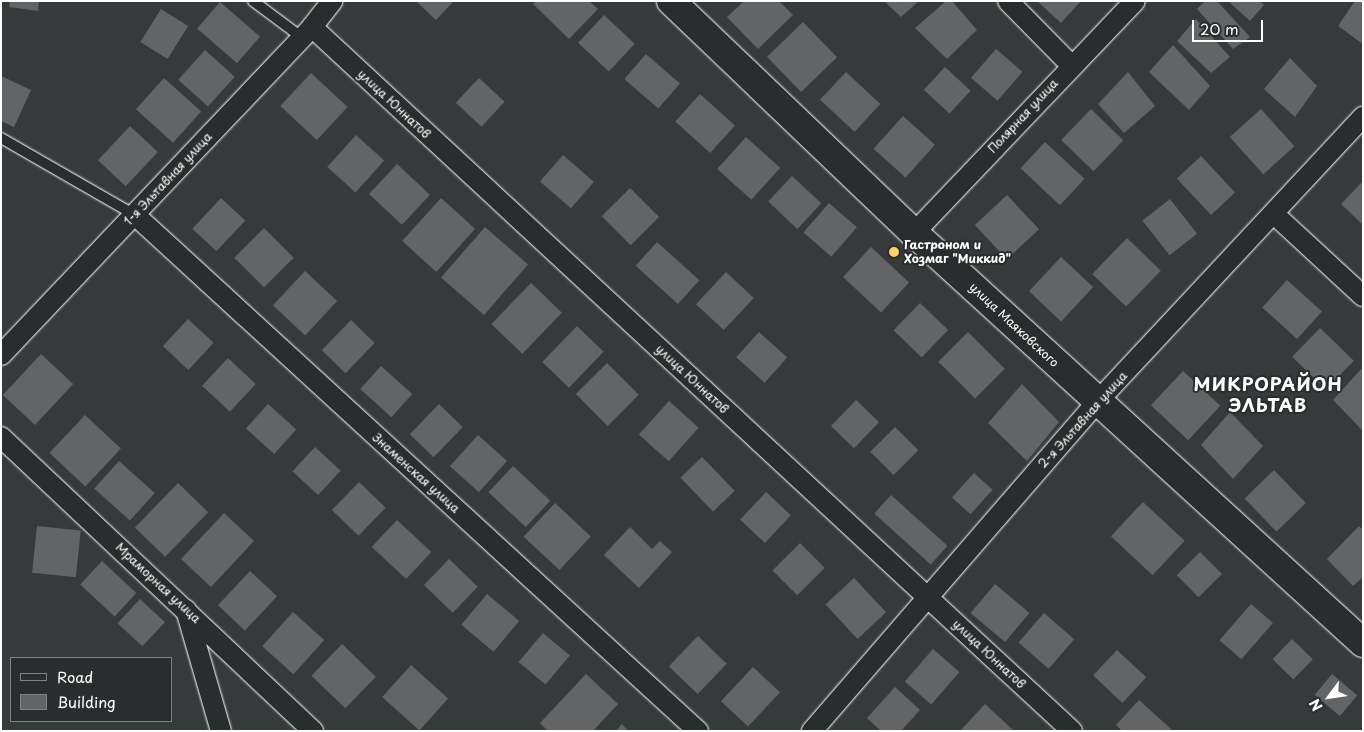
<!DOCTYPE html>
<html>
<head>
<meta charset="utf-8">
<style>
	body { margin:0 }
	#map { position:relative; width:1364px; height:732px; overflow:hidden; background:#373a3b; font-family:"Playpen Sans",sans-serif }
	div>[style] { position:absolute }
	[style*='--x'] { left:calc(var(--x)*1px); top:calc(var(--y)*1px); width:calc(var(--w)*1px); rotate:calc(var(--a)*1deg) }
	.building>* { inset:0; background:#636465; transform-origin:0 0 }
	.roads { filter:drop-shadow(0 0 1px #fff) drop-shadow(0 0 1px #fff) }
	.lane>* { height:10px; margin:-5px; padding:0 5px; transform-origin:5px; border-radius:5px; background:#2a2d2e }
	.street>* { height:20px; margin:-10px; padding:0 10px; transform-origin:10px; border-radius:10px; background:#2a2d2e }
	.secondary>* { height:28px; margin:-14px; padding:0 14px; transform-origin:14px; border-radius:14px; background:#2a2d2e }
	.dots>* { width:14px; height:14px; translate:-50% -50%; box-sizing:border-box; border:2px solid #2a2d2e; border-radius:50% }
	span { translate:-50% -50%; white-space:nowrap; text-align:center; line-height:1.15; -webkit-text-stroke:4px #2a2d2e; paint-order:stroke }
	.street-label { font-size:12px; color:#fff }
	.poi-label { font-size:12px; color:#fff; font-weight:700 }
	.left { translate:0 -50%; text-align:left }
	.district-label { font-size:18px; color:#fff; font-weight:700; letter-spacing:1px }
	.frame { position:absolute; inset:0; border:2px solid #fff; pointer-events:none }
	.legend { position:absolute; left:10px; top:657px; width:162px; height:65px; box-sizing:border-box; background:#2a2d2e; border:1px solid #7f8182; margin:0; padding:6px 9px; list-style:none; font-size:15px; color:#fff }
	.legend li { display:flex; align-items:center; gap:10px; height:25px }
	.legend b { width:25px; border:1px solid #7f8182 }
	.north { position:absolute; left:1304px; top:672px; width:50px; height:50px; -webkit-text-stroke:4px #2a2d2e; paint-order:stroke; rotate:239deg; font-size:14px; font-weight:700; line-height:20px; text-align:center; color:#fff }
	.north::after { content:''; display:block; margin:auto; width:18px; height:22px; background:#fff; clip-path:polygon(50% 0,100% 100%,50% 72%,0 100%) }
	.scale { position:absolute; left:1192px; top:20px; width:71px; height:22px; box-sizing:border-box; border:2px solid #fff; border-top:0; padding-left:6px; font-size:15px; line-height:18px; white-space:nowrap; color:#fff; -webkit-text-stroke:4px #2a2d2e; paint-order:stroke }
</style>
</head>
<body>
<div id="map">
	<div class="building">
		<div style="clip-path:polygon(10px 1px,39px 1px,38px 11px,9px 7px)"></div>
		<div style="clip-path:polygon(416px 1px,454px 1px,436px 20px)"></div>
		<div style="clip-path:polygon(536px 1px,589px 1px,598px 9px,569px 39px,533px 4px)"></div>
		<div style="clip-path:polygon(744px 1px,779px 1px,793px 15px,758px 49px,727px 17px)"></div>
		<div style="clip-path:polygon(884px 1px,919px 1px,901px 17px)"></div>
		<div style="clip-path:polygon(946px 1px,952px 1px,977px 30px,947px 59px,915px 28px)"></div>
		<div style="clip-path:polygon(1037px 1px,1081px 1px,1061px 23px)"></div>
		<div style="clip-path:polygon(1205px 1px,1217px 1px,1250px 37px,1233px 49px,1197px 9px)"></div>
		<div style="clip-path:polygon(1228px 1px,1260px 1px,1264px 5px,1250px 21px)"></div>
		<div style="clip-path:polygon(1355px 1px,1363px 1px,1363px 44px,1338px 26px)"></div>
		<div style="left:220px;top:2px;width:53px;height:35px;rotate:41deg"></div>
		<div style="left:161px;top:9px;width:32px;height:39px;rotate:32deg"></div>
		<div style="left:604px;top:15px;width:42px;height:38px;rotate:43deg"></div>
		<div style="clip-path:polygon(1196px 19px,1230px 57px,1211px 73px,1177px 41px)"></div>
		<div style="left:803px;top:22px;width:49px;height:50px;rotate:46deg"></div>
		<div style="clip-path:polygon(1173px 45px,1210px 86px,1189px 110px,1149px 72px)"></div>
		<div style="left:996px;top:49px;width:35px;height:38px;rotate:41deg"></div>
		<div style="left:205px;top:50px;width:40px;height:40px;rotate:42deg"></div>
		<div style="left:646px;top:54px;width:45px;height:33px;rotate:41deg"></div>
		<div style="clip-path:polygon(1290px 58px,1317px 86px,1295px 117px,1264px 89px)"></div>
		<div style="left:945px;top:67px;width:35px;height:31px;rotate:43deg"></div>
		<div style="left:846px;top:72px;width:47px;height:38px;rotate:43deg"></div>
		<div style="clip-path:polygon(1128px 72px,1155px 106px,1124px 133px,1098px 104px)"></div>
		<div style="left:311px;top:73px;width:50px;height:45px;rotate:43deg"></div>
		<div style="clip-path:polygon(1px 76px,31px 90px,14px 127px,1px 121px)"></div>
		<div style="left:164px;top:78px;width:50px;height:42px;rotate:42deg"></div>
		<div style="left:479px;top:78px;width:35px;height:34px;rotate:43deg"></div>
		<div style="left:700px;top:94px;width:47px;height:37px;rotate:42deg"></div>
		<div style="left:1091px;top:109px;width:45px;height:43px;rotate:44deg"></div>
		<div style="left:1261px;top:109px;width:50px;height:42px;rotate:48deg"></div>
		<div style="left:903px;top:116px;width:43px;height:44px;rotate:42deg"></div>
		<div style="left:130px;top:126px;width:38px;height:47px;rotate:43deg"></div>
		<div style="left:356px;top:135px;width:38px;height:43px;rotate:42deg"></div>
		<div style="left:746px;top:137px;width:46px;height:43px;rotate:42deg"></div>
		<div style="left:1045px;top:142px;width:54px;height:36px;rotate:43deg"></div>
		<div style="left:563px;top:155px;width:41px;height:35px;rotate:41deg"></div>
		<div style="left:1201px;top:156px;width:50px;height:33px;rotate:47deg"></div>
		<div style="left:397px;top:164px;width:45px;height:41px;rotate:43deg"></div>
		<div style="left:792px;top:176px;width:40px;height:35px;rotate:43deg"></div>
		<div style="clip-path:polygon(1363px 181px,1363px 225px,1341px 204px)"></div>
		<div style="left:630px;top:188px;width:41px;height:40px;rotate:45deg"></div>
		<div style="left:1007px;top:195px;width:47px;height:44px;rotate:47deg"></div>
		<div style="left:221px;top:198px;width:33px;height:42px;rotate:43deg"></div>
		<div style="left:441px;top:198px;width:46px;height:58px;rotate:42deg"></div>
		<div style="left:1170px;top:199px;width:44px;height:35px;rotate:52deg"></div>
		<div style="left:829px;top:203px;width:37px;height:39px;rotate:41deg"></div>
		<div style="left:485px;top:227px;width:57px;height:67px;rotate:41deg"></div>
		<div style="left:264px;top:228px;width:42px;height:42px;rotate:45deg"></div>
		<div style="left:1127px;top:238px;width:47px;height:50px;rotate:44deg"></div>
		<div style="left:657px;top:242px;width:57px;height:32px;rotate:42deg"></div>
		<div style="left:871px;top:247px;width:52px;height:41px;rotate:43deg"></div>
		<div style="left:1061px;top:257px;width:44px;height:47px;rotate:43deg"></div>
		<div style="left:305px;top:271px;width:44px;height:47px;rotate:43deg"></div>
		<div style="left:726px;top:272px;width:38px;height:44px;rotate:43deg"></div>
		<div style="left:1287px;top:280px;width:47px;height:37px;rotate:42deg"></div>
		<div style="left:531px;top:283px;width:43px;height:57px;rotate:44deg"></div>
		<div style="left:920px;top:303px;width:39px;height:38px;rotate:44deg"></div>
		<div style="left:188px;top:319px;width:35px;height:37px;rotate:43deg"></div>
		<div style="left:351px;top:320px;width:33px;height:42px;rotate:44deg"></div>
		<div style="left:577px;top:326px;width:37px;height:50px;rotate:44deg"></div>
		<div style="left:1320px;top:328px;width:47px;height:40px;rotate:44deg"></div>
		<div style="left:759px;top:332px;width:38px;height:34px;rotate:42deg"></div>
		<div style="left:968px;top:332px;width:52px;height:42px;rotate:45deg"></div>
		<div style="left:41px;top:354px;width:44px;height:56px;rotate:43deg"></div>
		<div style="left:228px;top:358px;width:38px;height:38px;rotate:43deg"></div>
		<div style="left:607px;top:363px;width:45px;height:44px;rotate:45deg"></div>
		<div style="left:381px;top:366px;width:42px;height:31px;rotate:42deg"></div>
		<div style="clip-path:polygon(1363px 367px,1363px 431px,1333px 400px)"></div>
		<div style="left:1183px;top:371px;width:51px;height:47px;rotate:43deg"></div>
		<div style="clip-path:polygon(1022px 384px,1059px 422px,1027px 461px,988px 423px)"></div>
		<div style="left:856px;top:400px;width:32px;height:36px;rotate:44deg"></div>
		<div style="left:669px;top:401px;width:40px;height:45px;rotate:42deg"></div>
		<div style="left:268px;top:404px;width:38px;height:33px;rotate:42deg"></div>
		<div style="left:439px;top:404px;width:33px;height:42px;rotate:44deg"></div>
		<div style="clip-path:polygon(1230px 412px,1263px 446px,1233px 479px,1201px 445px)"></div>
		<div style="left:85px;top:415px;width:49px;height:52px;rotate:43deg"></div>
		<div style="left:895px;top:427px;width:33px;height:35px;rotate:45deg"></div>
		<div style="left:478px;top:435px;width:39px;height:42px;rotate:42deg"></div>
		<div style="left:315px;top:447px;width:35px;height:33px;rotate:43deg"></div>
		<div style="left:702px;top:457px;width:47px;height:30px;rotate:46deg"></div>
		<div style="left:119px;top:461px;width:48px;height:37px;rotate:42deg"></div>
		<div style="left:513px;top:466px;width:51px;height:36px;rotate:43deg"></div>
		<div style="left:1274px;top:470px;width:46px;height:41px;rotate:46deg"></div>
		<div style="left:974px;top:473px;width:25px;height:33px;rotate:42deg"></div>
		<div style="left:359px;top:482px;width:37px;height:39px;rotate:44deg"></div>
		<div style="left:178px;top:483px;width:42px;height:62px;rotate:44deg"></div>
		<div style="left:766px;top:492px;width:34px;height:38px;rotate:43deg"></div>
		<div style="left:891px;top:495px;width:76px;height:25px;rotate:42deg"></div>
		<div style="left:1143px;top:502px;width:57px;height:47px;rotate:43deg"></div>
		<div style="left:555px;top:503px;width:49px;height:46px;rotate:43deg"></div>
		<div style="left:224px;top:513px;width:41px;height:63px;rotate:43deg"></div>
		<div style="left:397px;top:520px;width:47px;height:37px;rotate:43deg"></div>
		<div style="left:37px;top:526px;width:44px;height:47px;rotate:6deg"></div>
		<div style="clip-path:polygon(1359px 526px,1363px 530px,1363px 577px,1353px 586px,1327px 559px)"></div>
		<div style="clip-path:polygon(630px 527px,652px 549px,660px 541px,672px 552px,639px 588px,604px 555px)"></div>
		<div style="left:800px;top:543px;width:35px;height:39px;rotate:45deg"></div>
		<div style="left:1200px;top:552px;width:31px;height:33px;rotate:45deg"></div>
		<div style="left:449px;top:559px;width:40px;height:36px;rotate:44deg"></div>
		<div style="left:102px;top:561px;width:47px;height:32px;rotate:43deg"></div>
		<div style="left:250px;top:571px;width:37px;height:47px;rotate:43deg"></div>
		<div style="left:854px;top:578px;width:47px;height:39px;rotate:47deg"></div>
		<div style="left:995px;top:584px;width:45px;height:38px;rotate:40deg"></div>
		<div style="left:487px;top:594px;width:42px;height:40px;rotate:40deg"></div>
		<div style="left:140px;top:599px;width:34px;height:33px;rotate:43deg"></div>
		<div style="left:1251px;top:604px;width:29px;height:48px;rotate:41deg"></div>
		<div style="left:293px;top:612px;width:42px;height:46px;rotate:42deg"></div>
		<div style="left:1044px;top:613px;width:40px;height:39px;rotate:41deg"></div>
		<div style="left:543px;top:633px;width:35px;height:38px;rotate:40deg"></div>
		<div style="left:698px;top:636px;width:40px;height:42px;rotate:44deg"></div>
		<div style="left:1292px;top:639px;width:29px;height:28px;rotate:44deg"></div>
		<div style="left:342px;top:644px;width:47px;height:44px;rotate:44deg"></div>
		<div style="left:933px;top:649px;width:35px;height:43px;rotate:41deg"></div>
		<div style="left:1117px;top:650px;width:40px;height:35px;rotate:43deg"></div>
		<div style="left:411px;top:665px;width:50px;height:43px;rotate:42deg"></div>
		<div style="left:753px;top:667px;width:37px;height:47px;rotate:43deg"></div>
		<div style="clip-path:polygon(586px 674px,618px 704px,593px 731px,548px 731px,540px 723px)"></div>
		<div style="left:1332px;top:674px;width:33px;height:27px;rotate:40deg"></div>
		<div style="clip-path:polygon(895px 687px,920px 710px,901px 731px,881px 731px,867px 718px)"></div>
		<div style="clip-path:polygon(1139px 700px,1171px 729px,1170px 731px,1122px 731px,1116px 725px)"></div>
		<div style="clip-path:polygon(985px 704px,1014px 731px,960px 731px)"></div>
		<div style="clip-path:polygon(622px 724px,628px 731px,616px 731px)"></div>
	</div>
	<div class="roads">
		<div class="lane">
			<div style="--x:253;--y:1;--w:59;--a:36.7"></div>
			<div style="--x:1;--y:138;--w:155;--a:29.9"></div>
		</div>
		<div class="street">
			<div style="--x:1008;--y:1;--w:90;--a:45.5"></div>
			<div style="--x:312;--y:27;--w:1036;--a:42.81"></div>
			<div style="--x:1274;--y:214;--w:121;--a:42.7"></div>
			<div style="--x:135;--y:215;--w:764;--a:42.51"></div>
			<div style="--x:914;--y:233;--w:320;--a:-46.4"></div>
			<div style="--x:1;--y:355;--w:452;--a:-46.5"></div>
			<div style="--x:312;--y:27;--w:33;--a:-52"></div>
			<div style="--x:1;--y:437;--w:429;--a:43.3"></div>
			<div style="--x:186;--y:610;--w:126;--a:73.9"></div>
			<div style="--x:812;--y:731;--w:435;--a:-49.1"></div>
			<div style="--x:1097;--y:402;--w:390;--a:-47"></div>
		</div>
		<div class="secondary">
			<div style="--x:671;--y:1;--w:336;--a:43.7"></div>
			<div style="--x:914;--y:233;--w:608;--a:42.4"></div>
		</div>
	</div>
	<div class="dots">
		<div style="left:894px;top:252px;background:#ffd166"></div>
	</div>
	<div class="street-label">
		<span style="left:394px;top:104px;rotate:43deg">улица Юннатов</span>
		<span style="left:1023px;top:116px;rotate:-47deg">Полярная улица</span>
		<span style="left:168px;top:179px;rotate:-47deg">1-я Эльтавная улица</span>
		<span style="left:1014px;top:325px;rotate:43deg">улица Маяковского</span>
		<span style="left:692px;top:379px;rotate:43deg">улица Юннатов</span>
		<span style="left:1083px;top:420px;rotate:-48deg">2-я Эльтавная улица</span>
		<span style="left:416px;top:473px;rotate:42deg">Знаменская улица</span>
		<span style="left:158px;top:583px;rotate:43deg">Мраморная улица</span>
		<span style="left:989px;top:654px;rotate:43deg">улица Юннатов</span>
	</div>
	<div class="poi-label">
		<span class="left" style="left:904px;top:252px">Гастроном и<br>Хозмаг "Миккид"</span>
	</div>
	<div class="district-label">
		<span style="left:1268px;top:395px">МИКРОРАЙОН<br>ЭЛЬТАВ</span>
	</div>
	<div class="frame"></div>
	<ul class="legend">
	<li><b style="height:6px;background:#2a2d2e"></b>Road</li>
	<li><b style="height:14px;background:#636465"></b>Building</li>
	</ul>
	<div class="north">N</div>
	<div class="scale">20 m</div>
</div>
</body>
</html>
